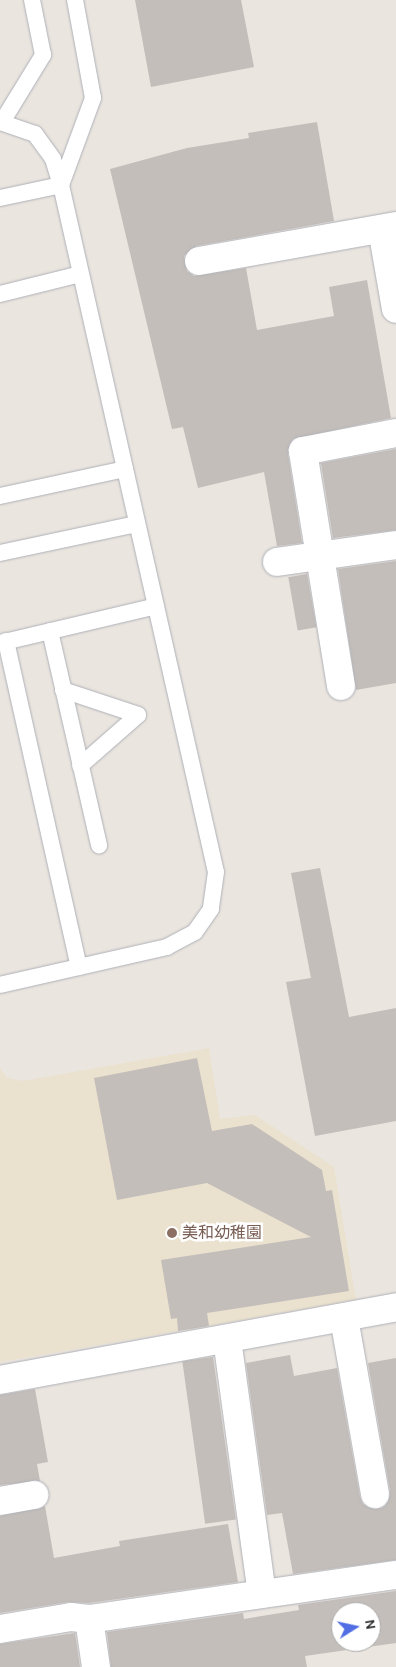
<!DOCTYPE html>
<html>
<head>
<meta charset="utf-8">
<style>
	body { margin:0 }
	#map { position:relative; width:396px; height:1667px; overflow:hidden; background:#eae5de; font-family:Karla,"Noto Sans JP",sans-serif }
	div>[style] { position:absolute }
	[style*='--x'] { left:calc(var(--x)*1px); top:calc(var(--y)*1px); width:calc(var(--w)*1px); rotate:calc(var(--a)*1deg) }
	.education>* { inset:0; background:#eae1cf }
	.building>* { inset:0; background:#c3beba; transform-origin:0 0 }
	.roads { filter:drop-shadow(0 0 1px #aeb0b9) drop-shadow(0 0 1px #aeb0b9) }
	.service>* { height:16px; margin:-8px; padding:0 8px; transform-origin:8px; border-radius:8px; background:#fff }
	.minor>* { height:28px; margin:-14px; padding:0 14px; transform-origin:14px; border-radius:14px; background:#fff }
	.dots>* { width:14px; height:14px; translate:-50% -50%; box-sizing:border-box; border:2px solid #fff; border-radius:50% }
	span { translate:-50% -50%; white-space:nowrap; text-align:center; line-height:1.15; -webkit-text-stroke:5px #fff; paint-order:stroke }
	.education-label { font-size:16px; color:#785e54 }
	.left { translate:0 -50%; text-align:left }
	.north { position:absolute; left:331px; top:1602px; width:50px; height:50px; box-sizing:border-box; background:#fff; border:1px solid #aaa; border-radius:50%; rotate:80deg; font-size:14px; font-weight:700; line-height:20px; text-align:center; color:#2a2a2a }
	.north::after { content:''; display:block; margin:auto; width:18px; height:22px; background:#526ee3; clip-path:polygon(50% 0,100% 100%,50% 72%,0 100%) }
</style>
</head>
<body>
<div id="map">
	<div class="education">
		<div style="clip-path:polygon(209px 1048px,220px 1119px,255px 1115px,334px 1167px,356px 1300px,0 1362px,0 1068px,7px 1078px,23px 1081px)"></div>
	</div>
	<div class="building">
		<div style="clip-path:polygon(135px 0,241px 0,254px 67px,151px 87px)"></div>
		<div style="clip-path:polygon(317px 122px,334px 221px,196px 246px,184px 256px,187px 271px,194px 276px,246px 268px,257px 330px,334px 316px,329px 287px,367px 280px,391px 418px,293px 439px,288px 454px,302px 543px,277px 546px,264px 472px,198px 488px,183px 427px,172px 429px,110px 169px,187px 148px,249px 138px,248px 133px)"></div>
		<div style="clip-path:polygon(396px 449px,396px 530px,333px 538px,321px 463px)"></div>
		<div style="clip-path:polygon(396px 561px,396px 683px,356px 690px,338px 569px)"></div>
		<div style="left:307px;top:574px;width:54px;height:19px;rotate:80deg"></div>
		<div style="clip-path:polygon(320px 868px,349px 1017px,396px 1008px,396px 1121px,315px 1136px,286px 982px,311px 978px,291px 873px)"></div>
		<div style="clip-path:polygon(197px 1058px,212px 1131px,252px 1124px,322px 1170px,326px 1191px,332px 1190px,349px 1291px,207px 1313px,209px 1326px,178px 1331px,177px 1318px,171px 1319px,161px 1260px,311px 1237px,207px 1183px,117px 1200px,94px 1078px)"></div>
		<div style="clip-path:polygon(290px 1355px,294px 1376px,337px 1368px,360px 1497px,363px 1504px,377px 1509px,385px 1506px,390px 1491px,368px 1363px,396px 1358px,396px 1560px,293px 1574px,282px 1513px,267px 1515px,246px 1363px)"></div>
		<div style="left:213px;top:1357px;width:164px;height:31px;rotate:82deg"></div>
		<div style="clip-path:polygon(35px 1389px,48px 1462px,37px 1464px,40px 1481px,0 1485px,0 1395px)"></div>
		<div style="clip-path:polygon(45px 1506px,54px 1558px,120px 1546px,119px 1541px,228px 1524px,238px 1582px,89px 1603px,68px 1602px,0 1613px,0 1516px)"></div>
		<div style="clip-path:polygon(evenodd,396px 1591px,396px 1643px,305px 1656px,307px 1667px,111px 1667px,107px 1632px,243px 1613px,244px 1619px,299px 1610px,298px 1605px,396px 1591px,341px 1612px,371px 1612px,371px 1642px,341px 1642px,341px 1612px)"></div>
		<div style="clip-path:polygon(75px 1633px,80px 1667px,0 1667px,0 1644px)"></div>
	</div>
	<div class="roads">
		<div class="service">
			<div style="--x:0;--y:122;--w:37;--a:19"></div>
			<div style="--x:35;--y:134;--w:31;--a:54"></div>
			<div style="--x:53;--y:159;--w:27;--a:73"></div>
			<div style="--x:61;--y:185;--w:704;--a:77.29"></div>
			<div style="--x:216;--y:872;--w:37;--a:98"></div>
			<div style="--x:211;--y:909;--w:28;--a:125"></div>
			<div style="--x:195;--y:932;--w:32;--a:152"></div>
			<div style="--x:167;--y:947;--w:171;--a:167.2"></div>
			<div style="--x:2;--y:122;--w:79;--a:-58.5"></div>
			<div style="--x:43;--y:55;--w:56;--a:-101.3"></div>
			<div style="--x:0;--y:198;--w:62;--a:-12"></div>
			<div style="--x:61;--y:185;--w:93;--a:-69.8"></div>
			<div style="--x:93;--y:98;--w:100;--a:-100.4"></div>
			<div style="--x:0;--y:294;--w:83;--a:-13.9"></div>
			<div style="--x:0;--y:496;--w:128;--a:-12.2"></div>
			<div style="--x:0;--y:553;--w:140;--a:-12"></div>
			<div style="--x:50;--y:631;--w:220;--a:77.1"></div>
			<div style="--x:6;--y:641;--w:334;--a:77.4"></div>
			<div style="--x:0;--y:643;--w:160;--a:-13.3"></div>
			<div style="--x:63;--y:690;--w:79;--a:18.4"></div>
			<div style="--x:138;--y:715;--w:77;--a:138.7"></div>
		</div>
		<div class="minor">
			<div style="--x:382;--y:229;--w:81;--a:80.1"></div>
			<div style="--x:199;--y:261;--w:200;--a:-10.1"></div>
			<div style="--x:277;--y:562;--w:120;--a:-8.1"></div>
			<div style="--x:341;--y:686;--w:238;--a:-99.2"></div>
			<div style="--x:303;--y:451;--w:95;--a:-11"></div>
			<div style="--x:344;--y:1318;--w:179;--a:80"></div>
			<div style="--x:227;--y:1339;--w:257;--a:82.2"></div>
			<div style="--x:0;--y:1380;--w:403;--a:-10.4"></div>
			<div style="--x:0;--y:1501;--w:35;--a:-10"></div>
			<div style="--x:89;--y:1619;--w:49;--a:81.7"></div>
			<div style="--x:0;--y:1629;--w:72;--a:-9.6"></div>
			<div style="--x:71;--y:1617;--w:18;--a:6"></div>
			<div style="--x:89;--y:1619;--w:310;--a:-8.2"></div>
		</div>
	</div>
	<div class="dots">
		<div style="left:172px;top:1233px;background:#8d6e63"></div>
	</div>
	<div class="education-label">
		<span class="left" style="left:182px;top:1233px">美和幼稚園</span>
	</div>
	<div class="north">N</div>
</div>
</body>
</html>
